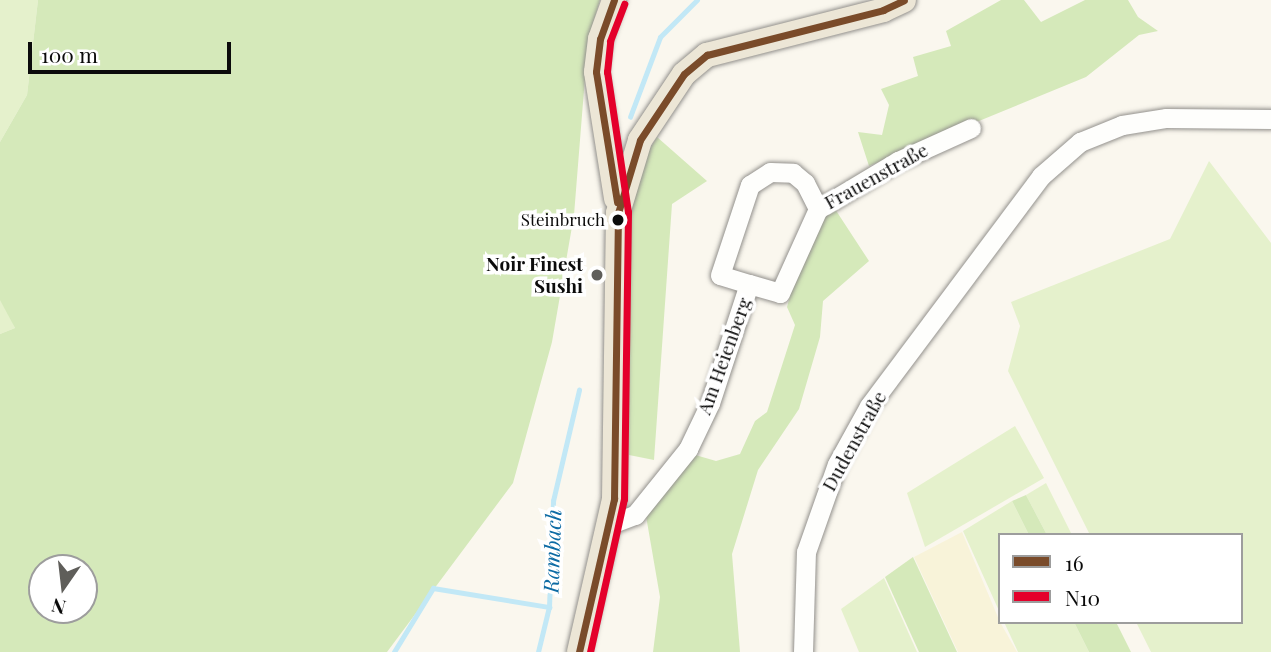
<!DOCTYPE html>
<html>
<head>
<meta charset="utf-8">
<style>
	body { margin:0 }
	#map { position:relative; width:1271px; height:652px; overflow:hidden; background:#faf7ee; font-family:"Playfair Display",serif }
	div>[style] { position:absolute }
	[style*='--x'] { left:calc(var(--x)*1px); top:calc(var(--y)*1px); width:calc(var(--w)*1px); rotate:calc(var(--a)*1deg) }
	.farmland>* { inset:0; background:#f8f3d9 }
	.green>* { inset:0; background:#e5f1cc }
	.forest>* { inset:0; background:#d5e9ba }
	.stream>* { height:4.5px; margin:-2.25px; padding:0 2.25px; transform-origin:2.25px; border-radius:2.25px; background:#c2e8f6 }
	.roads { filter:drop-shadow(0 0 2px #93918d) drop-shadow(0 0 2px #93918d) }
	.minor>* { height:19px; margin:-9.5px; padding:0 9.5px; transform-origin:9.5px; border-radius:9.5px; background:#fefefc }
	.major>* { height:24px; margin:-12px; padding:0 12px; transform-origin:12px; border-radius:12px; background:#ece6d6 }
	.bus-1>* { height:7px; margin:-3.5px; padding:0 3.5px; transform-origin:3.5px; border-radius:3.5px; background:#7a4b2a }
	.bus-2>* { height:7px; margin:-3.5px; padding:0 3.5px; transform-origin:3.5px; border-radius:3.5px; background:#e4002b }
	.dots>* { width:19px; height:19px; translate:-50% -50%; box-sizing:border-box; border:4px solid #fff; border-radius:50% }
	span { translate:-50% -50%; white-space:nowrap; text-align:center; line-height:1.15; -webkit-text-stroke:7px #fff; paint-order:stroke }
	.bus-label { font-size:17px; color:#0b0b0b }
	.right { translate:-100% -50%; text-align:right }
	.street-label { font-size:19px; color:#0b0b0b }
	.poi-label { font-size:19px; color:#0b0b0b; font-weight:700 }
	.water-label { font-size:21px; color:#0d6ba4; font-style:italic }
	.legend { position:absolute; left:998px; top:533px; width:245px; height:91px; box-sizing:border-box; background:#fff; border:2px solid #9d9d9d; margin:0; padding:9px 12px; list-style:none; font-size:21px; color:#0b0b0b }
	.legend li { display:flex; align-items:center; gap:14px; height:35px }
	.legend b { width:35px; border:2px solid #9d9d9d }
	.north { position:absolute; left:28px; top:554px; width:70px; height:70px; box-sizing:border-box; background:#fff; border:2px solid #9d9d9d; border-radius:50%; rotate:194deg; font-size:19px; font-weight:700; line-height:28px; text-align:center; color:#0b0b0b }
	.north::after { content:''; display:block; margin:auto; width:24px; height:32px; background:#5f5e5a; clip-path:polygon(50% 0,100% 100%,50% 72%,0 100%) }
	.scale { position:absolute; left:28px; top:42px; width:203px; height:32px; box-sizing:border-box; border:4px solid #0b0b0b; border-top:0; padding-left:9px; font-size:21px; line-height:24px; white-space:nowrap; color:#0b0b0b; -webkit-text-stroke:5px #fff; paint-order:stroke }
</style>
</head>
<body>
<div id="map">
	<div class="farmland">
		<div style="clip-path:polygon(962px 532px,1000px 622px,1017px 652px,958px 652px,914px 557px)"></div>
	</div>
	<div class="green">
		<div style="clip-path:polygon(0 0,38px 0,27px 95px,0 142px)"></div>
		<div style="clip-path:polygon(1209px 161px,1271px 243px,1271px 652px,1151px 652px,1136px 622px,1241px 622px,1241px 535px,1090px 535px,1008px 371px,1020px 326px,1011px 302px,1170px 239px)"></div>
		<div style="clip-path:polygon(2px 299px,15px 328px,0 334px,0 300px)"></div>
		<div style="clip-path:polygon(1015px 426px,1044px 478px,925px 547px,907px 493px)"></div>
		<div style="clip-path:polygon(1046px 483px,1072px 535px,1047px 535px,1026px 495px)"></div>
		<div style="clip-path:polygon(1012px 501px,1029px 535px,1000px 535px,1000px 613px,963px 531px)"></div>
		<div style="clip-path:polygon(884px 578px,917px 652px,859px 652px,841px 609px)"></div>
		<div style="clip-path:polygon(1004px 622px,1074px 622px,1089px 652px,1018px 652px)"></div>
	</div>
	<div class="forest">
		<div style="clip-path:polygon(evenodd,38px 0,600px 0,588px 40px,574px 215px,552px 342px,513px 483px,387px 652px,0 652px,0 334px,15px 328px,0 300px,0 142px,27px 95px,38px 0,42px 568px,84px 568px,84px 610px,42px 610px,42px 568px)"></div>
		<div style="clip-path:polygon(1001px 0,1024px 0,1041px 22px,1085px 0,1128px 0,1138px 17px,1158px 31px,1139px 35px,1086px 77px,869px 166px,858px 132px,882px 135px,889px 105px,881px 89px,918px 76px,913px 57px,951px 46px,946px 31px)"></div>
		<div style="clip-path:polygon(657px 137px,707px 181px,672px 204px,654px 460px,629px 455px,625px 234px,638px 168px)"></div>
		<div style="clip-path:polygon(835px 209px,869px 261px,823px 301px,820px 337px,799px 409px,758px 470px,732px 554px,740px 652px,653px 652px,660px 597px,646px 516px,692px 454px,716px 461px,740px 454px,755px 421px,767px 412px,795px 325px,787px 307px,801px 257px,820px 219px)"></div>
		<div style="clip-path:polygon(1026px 495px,1047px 535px,1029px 535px,1012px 501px)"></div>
		<div style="clip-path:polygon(913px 557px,957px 652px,919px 652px,885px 577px)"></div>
		<div style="clip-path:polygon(1074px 622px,1116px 622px,1131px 652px,1089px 652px)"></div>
	</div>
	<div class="stream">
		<div style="--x:630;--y:117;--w:85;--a:-69.4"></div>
		<div style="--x:660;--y:37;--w:52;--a:-45"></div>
		<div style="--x:394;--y:652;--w:75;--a:-58.6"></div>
		<div style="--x:433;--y:588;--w:118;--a:9.3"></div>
		<div style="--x:538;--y:652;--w:46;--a:-76.3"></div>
		<div style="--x:549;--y:607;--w:106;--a:-87.8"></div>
		<div style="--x:553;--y:501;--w:114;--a:-76.8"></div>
	</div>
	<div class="roads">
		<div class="minor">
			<div style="--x:749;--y:284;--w:32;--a:16"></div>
			<div style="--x:780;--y:293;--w:92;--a:-65.7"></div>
			<div style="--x:818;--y:209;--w:93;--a:-31"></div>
			<div style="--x:898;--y:161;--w:80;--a:-24.3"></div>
			<div style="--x:611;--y:524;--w:26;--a:-21"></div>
			<div style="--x:635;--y:515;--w:85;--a:-51.2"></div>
			<div style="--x:688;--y:449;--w:51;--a:-64.4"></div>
			<div style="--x:710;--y:403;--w:125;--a:-71.9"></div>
			<div style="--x:749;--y:284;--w:30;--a:-163"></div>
			<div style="--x:720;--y:275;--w:95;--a:-71.6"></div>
			<div style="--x:750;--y:185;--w:24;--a:-33"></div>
			<div style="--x:770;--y:172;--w:23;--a:2"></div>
			<div style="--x:793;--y:173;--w:16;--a:40"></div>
			<div style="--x:805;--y:183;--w:29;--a:63"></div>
			<div style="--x:803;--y:652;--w:100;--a:-88.3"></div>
			<div style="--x:806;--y:552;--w:93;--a:-70.6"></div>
			<div style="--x:837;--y:464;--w:66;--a:-61.1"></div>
			<div style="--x:869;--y:406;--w:287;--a:-53.2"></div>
			<div style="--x:1041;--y:176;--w:52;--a:-41.1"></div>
			<div style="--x:1080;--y:142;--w:45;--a:-22"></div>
			<div style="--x:1122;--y:125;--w:45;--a:-9"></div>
			<div style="--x:1166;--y:118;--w:105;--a:0.5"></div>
		</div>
		<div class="major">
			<div style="--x:614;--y:0;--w:41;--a:109.7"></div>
			<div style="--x:600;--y:39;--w:33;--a:97"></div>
			<div style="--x:596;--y:72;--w:128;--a:81"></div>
			<div style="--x:579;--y:652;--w:157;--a:-77.1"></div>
			<div style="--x:614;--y:499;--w:286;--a:-89.2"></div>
			<div style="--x:618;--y:213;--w:76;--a:-73.2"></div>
			<div style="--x:640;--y:140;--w:79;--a:-56.3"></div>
			<div style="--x:684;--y:74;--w:30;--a:-40"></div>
			<div style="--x:707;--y:55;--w:182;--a:-14.3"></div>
			<div style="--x:883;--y:10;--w:23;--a:-25"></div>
		</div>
	</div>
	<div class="bus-1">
		<div style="--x:614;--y:0;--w:41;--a:109.7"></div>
		<div style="--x:600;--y:39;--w:33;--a:97"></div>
		<div style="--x:596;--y:72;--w:132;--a:80.8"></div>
		<div style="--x:579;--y:652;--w:157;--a:-77.1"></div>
		<div style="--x:614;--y:499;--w:286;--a:-89.2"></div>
		<div style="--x:618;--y:213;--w:76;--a:-73.2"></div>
		<div style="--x:640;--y:140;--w:79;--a:-56.3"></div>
		<div style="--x:684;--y:74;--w:30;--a:-40"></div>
		<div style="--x:707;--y:55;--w:182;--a:-14.3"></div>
		<div style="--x:883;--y:10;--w:23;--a:-25"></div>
	</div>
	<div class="bus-2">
		<div style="--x:590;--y:652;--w:157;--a:-77.5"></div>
		<div style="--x:624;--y:499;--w:287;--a:-89.2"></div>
		<div style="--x:628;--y:212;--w:142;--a:-98.5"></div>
		<div style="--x:607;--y:72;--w:31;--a:-84"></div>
		<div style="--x:610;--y:41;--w:40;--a:-69"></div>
	</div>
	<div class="dots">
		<div style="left:618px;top:220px;background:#0b0b0b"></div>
		<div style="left:597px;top:275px;background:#5f5e5a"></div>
	</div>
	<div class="bus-label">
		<span class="right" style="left:605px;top:220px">Steinbruch</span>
	</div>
	<div class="street-label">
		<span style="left:876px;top:176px;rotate:-29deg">Frauenstraße</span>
		<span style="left:724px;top:356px;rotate:-70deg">Am Heienberg</span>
		<span style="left:854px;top:441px;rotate:-61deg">Dudenstraße</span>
	</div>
	<div class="poi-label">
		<span class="right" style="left:583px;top:275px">Noir Finest<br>Sushi</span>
	</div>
	<div class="water-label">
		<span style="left:551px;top:551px;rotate:-88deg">Rambach</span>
	</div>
	<ul class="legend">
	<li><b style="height:9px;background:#7a4b2a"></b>16</li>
	<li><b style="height:9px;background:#e4002b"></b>N10</li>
	</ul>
	<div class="north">N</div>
	<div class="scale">100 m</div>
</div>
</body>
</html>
